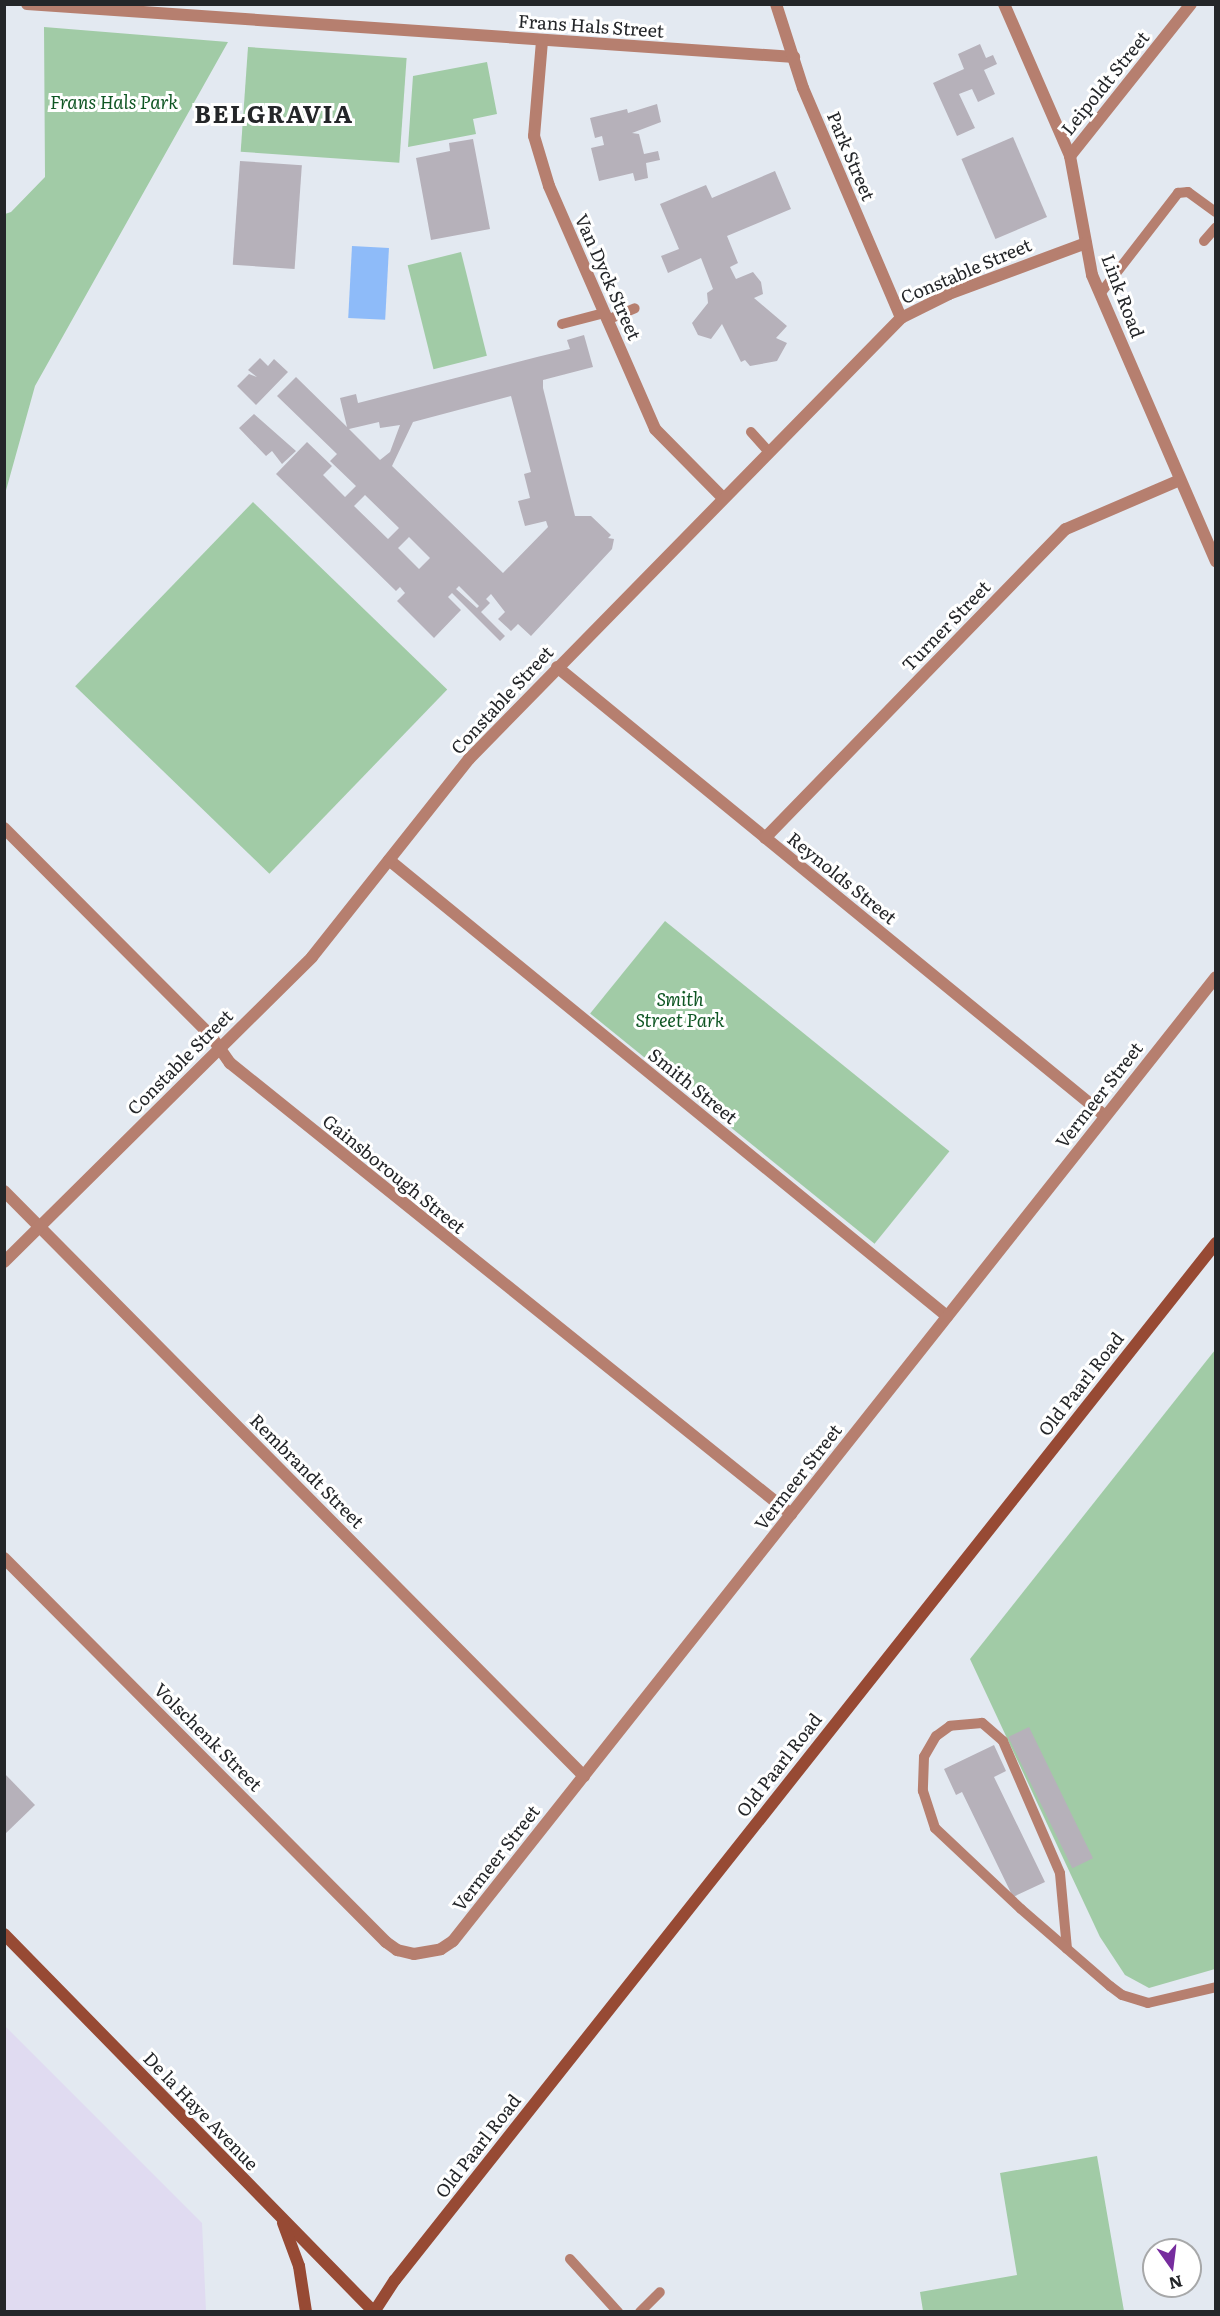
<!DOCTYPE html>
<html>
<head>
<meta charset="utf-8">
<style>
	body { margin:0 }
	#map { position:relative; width:1220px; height:2316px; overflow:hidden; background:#e3e9f1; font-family:Literata,serif }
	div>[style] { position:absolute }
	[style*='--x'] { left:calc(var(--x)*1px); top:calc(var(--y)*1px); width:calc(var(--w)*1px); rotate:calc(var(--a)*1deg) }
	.medical>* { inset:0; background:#e0dbf1 }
	.green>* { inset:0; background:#a1cba6; transform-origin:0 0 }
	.water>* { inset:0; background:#8ebbf9; transform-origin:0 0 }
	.building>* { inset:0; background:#b6b1ba; transform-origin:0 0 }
	.lane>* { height:10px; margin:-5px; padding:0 5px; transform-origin:5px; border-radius:5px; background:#b67f6f }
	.street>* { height:12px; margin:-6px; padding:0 6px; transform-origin:6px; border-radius:6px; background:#b67f6f }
	.secondary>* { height:12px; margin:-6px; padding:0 6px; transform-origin:6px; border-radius:6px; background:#974a34 }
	span { translate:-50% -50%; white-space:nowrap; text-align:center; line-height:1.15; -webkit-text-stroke:6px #fff; paint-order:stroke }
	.street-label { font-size:18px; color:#242629 }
	.park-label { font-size:18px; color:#0f5624; font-style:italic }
	.district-label { font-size:24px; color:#242629; font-weight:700; letter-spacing:1.5px }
	.frame { position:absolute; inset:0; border:6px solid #242629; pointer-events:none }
	.north { position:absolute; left:1142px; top:2238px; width:60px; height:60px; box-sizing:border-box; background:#fff; border:2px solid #a7a8a9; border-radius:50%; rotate:166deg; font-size:16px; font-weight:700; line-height:24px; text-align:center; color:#242629 }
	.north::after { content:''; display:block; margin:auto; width:21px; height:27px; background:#762c9e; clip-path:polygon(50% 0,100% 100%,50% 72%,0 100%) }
</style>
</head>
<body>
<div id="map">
	<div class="medical">
		<div style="clip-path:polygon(4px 2025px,202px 2223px,206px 2311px,5px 2311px)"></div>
	</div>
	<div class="green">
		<div style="clip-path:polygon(44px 27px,228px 42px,35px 386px,5px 494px,5px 214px,11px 212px,45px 177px)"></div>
		<div style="left:248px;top:47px;width:159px;height:105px;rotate:4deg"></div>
		<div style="clip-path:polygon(487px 62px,497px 114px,473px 119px,476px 134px,408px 147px,413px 76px)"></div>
		<div style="left:461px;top:252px;width:107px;height:55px;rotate:76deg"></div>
		<div style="left:253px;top:502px;width:270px;height:256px;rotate:44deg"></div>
		<div style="left:665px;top:921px;width:366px;height:119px;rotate:39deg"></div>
		<div style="clip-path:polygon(1215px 1350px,1215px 1969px,1149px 1988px,1125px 1975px,1100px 1937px,970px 1659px)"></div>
		<div style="clip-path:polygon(1097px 2156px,1124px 2311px,923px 2311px,920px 2292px,1017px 2275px,1000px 2173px)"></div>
	</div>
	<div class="water">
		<div style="left:352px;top:246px;width:37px;height:72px;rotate:3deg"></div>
	</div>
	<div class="building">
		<div style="clip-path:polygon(980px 44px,986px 58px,993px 55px,997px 64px,984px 70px,995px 94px,978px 102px,972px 89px,959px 94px,975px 128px,957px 136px,933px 83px,964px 69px,958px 54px)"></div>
		<div style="clip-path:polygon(657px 104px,661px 122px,632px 133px,639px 134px,644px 154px,658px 151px,660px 160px,646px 163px,648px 178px,635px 181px,633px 173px,599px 181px,591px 148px,604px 145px,602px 136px,595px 138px,590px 118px,627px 109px,628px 113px)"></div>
		<div style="left:1013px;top:137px;width:87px;height:56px;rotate:67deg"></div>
		<div style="clip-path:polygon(473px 139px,490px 229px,431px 240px,416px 158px,450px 151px,449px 143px)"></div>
		<div style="left:240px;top:161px;width:62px;height:104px;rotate:4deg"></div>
		<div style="clip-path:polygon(775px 171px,791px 209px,727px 236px,738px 263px,730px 267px,736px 279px,753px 272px,761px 282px,763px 294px,754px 298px,787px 326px,776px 338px,787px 343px,777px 361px,750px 366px,745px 360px,741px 362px,722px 324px,711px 339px,698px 335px,692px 323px,708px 303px,707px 293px,713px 289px,701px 258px,668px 273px,661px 256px,679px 249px,660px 204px,706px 185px,712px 198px)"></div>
		<div style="clip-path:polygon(evenodd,584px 335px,593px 367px,543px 380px,543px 388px,575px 516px,591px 516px,611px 535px,608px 538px,614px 539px,612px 549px,531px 636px,518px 624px,511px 631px,498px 619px,505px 612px,491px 594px,486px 599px,490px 603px,481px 612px,505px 636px,500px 641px,452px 593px,448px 597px,461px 610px,434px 638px,397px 601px,405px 593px,400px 587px,396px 591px,276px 474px,307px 442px,332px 466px,323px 475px,345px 497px,356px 486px,330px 461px,337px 454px,277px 396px,296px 377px,347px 427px,340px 398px,356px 394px,358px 403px,537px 357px,570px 349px,567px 340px,584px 335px,511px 396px,531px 472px,524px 474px,530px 498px,518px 501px,525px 526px,546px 521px,548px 527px,503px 573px,392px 466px,413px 422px,511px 396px,584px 335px,379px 422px,380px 428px,400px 425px,390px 452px,380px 460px,349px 429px,379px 422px,584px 335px,365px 495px,399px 528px,388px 539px,354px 506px,365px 495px,584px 335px,409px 537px,430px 558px,419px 569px,398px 548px,409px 537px,584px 335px,459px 586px,479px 606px,477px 608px,456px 589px,459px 586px)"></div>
		<div style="clip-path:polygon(260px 358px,268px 366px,274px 359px,288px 372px,256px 405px,237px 386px,249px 374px,257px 377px,248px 370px)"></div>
		<div style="clip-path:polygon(254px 414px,296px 451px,282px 464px,272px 451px,266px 456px,239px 428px)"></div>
		<div style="left:1029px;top:1727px;width:146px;height:23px;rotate:64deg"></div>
		<div style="clip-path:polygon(994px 1745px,1006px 1771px,994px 1777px,1045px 1882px,1013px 1897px,962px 1792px,956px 1795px,944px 1769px)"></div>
		<div style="clip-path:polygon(4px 1773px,35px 1805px,4px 1835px)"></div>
	</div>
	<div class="lane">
		<div style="--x:1204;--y:241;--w:18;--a:-49"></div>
		<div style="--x:1100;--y:294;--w:128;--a:-52.3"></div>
		<div style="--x:1178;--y:193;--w:10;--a:-6"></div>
		<div style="--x:1188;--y:192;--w:34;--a:36"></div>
		<div style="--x:607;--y:320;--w:30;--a:-23"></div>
		<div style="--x:562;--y:324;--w:43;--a:-14.7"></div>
		<div style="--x:751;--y:432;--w:27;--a:48"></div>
		<div style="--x:1067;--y:1949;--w:76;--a:-95.3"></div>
		<div style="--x:1060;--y:1873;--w:144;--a:-113.4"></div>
		<div style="--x:1003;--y:1741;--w:28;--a:-139"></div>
		<div style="--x:982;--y:1723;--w:32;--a:175"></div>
		<div style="--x:950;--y:1726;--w:17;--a:144"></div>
		<div style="--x:936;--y:1736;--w:24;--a:120"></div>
		<div style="--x:924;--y:1757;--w:34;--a:92"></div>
		<div style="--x:923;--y:1791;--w:39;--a:72"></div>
		<div style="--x:935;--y:1828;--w:118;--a:43.3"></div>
		<div style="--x:1021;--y:1909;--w:118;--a:40.9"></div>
		<div style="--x:1110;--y:1986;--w:15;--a:37"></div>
		<div style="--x:1122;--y:1995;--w:27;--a:17"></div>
		<div style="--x:1148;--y:2003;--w:70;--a:-13.2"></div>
		<div style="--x:570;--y:2259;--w:72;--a:47.8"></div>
		<div style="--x:640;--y:2312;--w:28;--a:-45"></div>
	</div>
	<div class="street">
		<div style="--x:27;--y:4;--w:769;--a:3.95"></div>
		<div style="--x:776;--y:4;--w:88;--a:72.2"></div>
		<div style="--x:803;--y:88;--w:250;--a:66.9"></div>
		<div style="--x:1004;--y:4;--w:166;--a:66.5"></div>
		<div style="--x:1070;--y:156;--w:121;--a:79.5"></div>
		<div style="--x:1092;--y:275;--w:312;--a:66.6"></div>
		<div style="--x:542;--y:41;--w:95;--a:94.8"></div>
		<div style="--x:534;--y:136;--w:52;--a:73.3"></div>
		<div style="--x:549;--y:186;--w:265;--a:66.4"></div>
		<div style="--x:655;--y:429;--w:97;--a:45.4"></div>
		<div style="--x:1070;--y:156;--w:194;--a:-51.5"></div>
		<div style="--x:557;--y:667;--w:708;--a:39.33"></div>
		<div style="--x:4;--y:828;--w:293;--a:45.1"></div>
		<div style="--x:211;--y:1036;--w:33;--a:55"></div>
		<div style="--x:230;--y:1063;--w:720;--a:38.8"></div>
		<div style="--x:765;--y:838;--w:431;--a:-45.8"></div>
		<div style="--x:1066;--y:529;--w:124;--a:-23.3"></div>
		<div style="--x:389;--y:860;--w:721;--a:39.26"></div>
		<div style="--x:4;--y:1191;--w:824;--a:45.25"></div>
		<div style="--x:4;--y:1262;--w:433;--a:-44.7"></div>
		<div style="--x:312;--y:957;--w:253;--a:-51.6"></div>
		<div style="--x:469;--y:759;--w:617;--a:-45.59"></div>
		<div style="--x:901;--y:318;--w:54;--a:-26.6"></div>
		<div style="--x:949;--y:294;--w:146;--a:-20.4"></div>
		<div style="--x:4;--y:1558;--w:542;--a:45.15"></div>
		<div style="--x:386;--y:1942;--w:14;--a:36"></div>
		<div style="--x:397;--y:1950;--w:17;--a:13"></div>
		<div style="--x:414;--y:1954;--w:27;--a:-10"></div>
		<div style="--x:441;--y:1949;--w:14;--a:-34"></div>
		<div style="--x:453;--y:1941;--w:1229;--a:-51.64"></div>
	</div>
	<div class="secondary">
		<div style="--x:4;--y:1934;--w:529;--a:45.61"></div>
		<div style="--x:283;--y:2223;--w:46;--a:69.6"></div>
		<div style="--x:299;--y:2266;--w:47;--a:81.3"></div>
		<div style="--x:374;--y:2312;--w:38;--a:-57"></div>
		<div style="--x:395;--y:2280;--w:1323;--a:-51.63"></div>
	</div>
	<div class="street-label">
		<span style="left:591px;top:26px;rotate:4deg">Frans Hals Street</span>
		<span style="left:1105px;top:83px;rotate:-51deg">Leipoldt Street</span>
		<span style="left:851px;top:156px;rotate:67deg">Park Street</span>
		<span style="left:966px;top:271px;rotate:-23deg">Constable Street</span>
		<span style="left:608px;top:277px;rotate:66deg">Van Dyck Street</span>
		<span style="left:1123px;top:296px;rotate:69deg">Link Road</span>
		<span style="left:946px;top:626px;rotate:-46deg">Turner Street</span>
		<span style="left:502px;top:700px;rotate:-47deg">Constable Street</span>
		<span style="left:842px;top:878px;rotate:39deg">Reynolds Street</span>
		<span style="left:180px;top:1062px;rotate:-45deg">Constable Street</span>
		<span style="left:693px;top:1086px;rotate:39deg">Smith Street</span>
		<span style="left:1099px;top:1095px;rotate:-52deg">Vermeer Street</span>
		<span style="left:394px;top:1174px;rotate:39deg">Gainsborough Street</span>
		<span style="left:1081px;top:1384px;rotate:-52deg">Old Paarl Road</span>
		<span style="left:307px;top:1471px;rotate:45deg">Rembrandt Street</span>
		<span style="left:798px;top:1477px;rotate:-52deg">Vermeer Street</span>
		<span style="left:208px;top:1737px;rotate:45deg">Volschenk Street</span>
		<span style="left:779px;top:1765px;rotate:-52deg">Old Paarl Road</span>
		<span style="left:496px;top:1858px;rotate:-52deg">Vermeer Street</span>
		<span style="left:201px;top:2111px;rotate:46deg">De la Haye Avenue</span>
		<span style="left:478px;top:2146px;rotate:-52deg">Old Paarl Road</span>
	</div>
	<div class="park-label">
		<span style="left:114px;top:102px">Frans Hals Park</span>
		<span style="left:680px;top:1010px">Smith<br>Street Park</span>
	</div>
	<div class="district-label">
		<span style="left:274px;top:113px">BELGRAVIA</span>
	</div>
	<div class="frame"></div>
	<div class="north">N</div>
</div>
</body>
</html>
